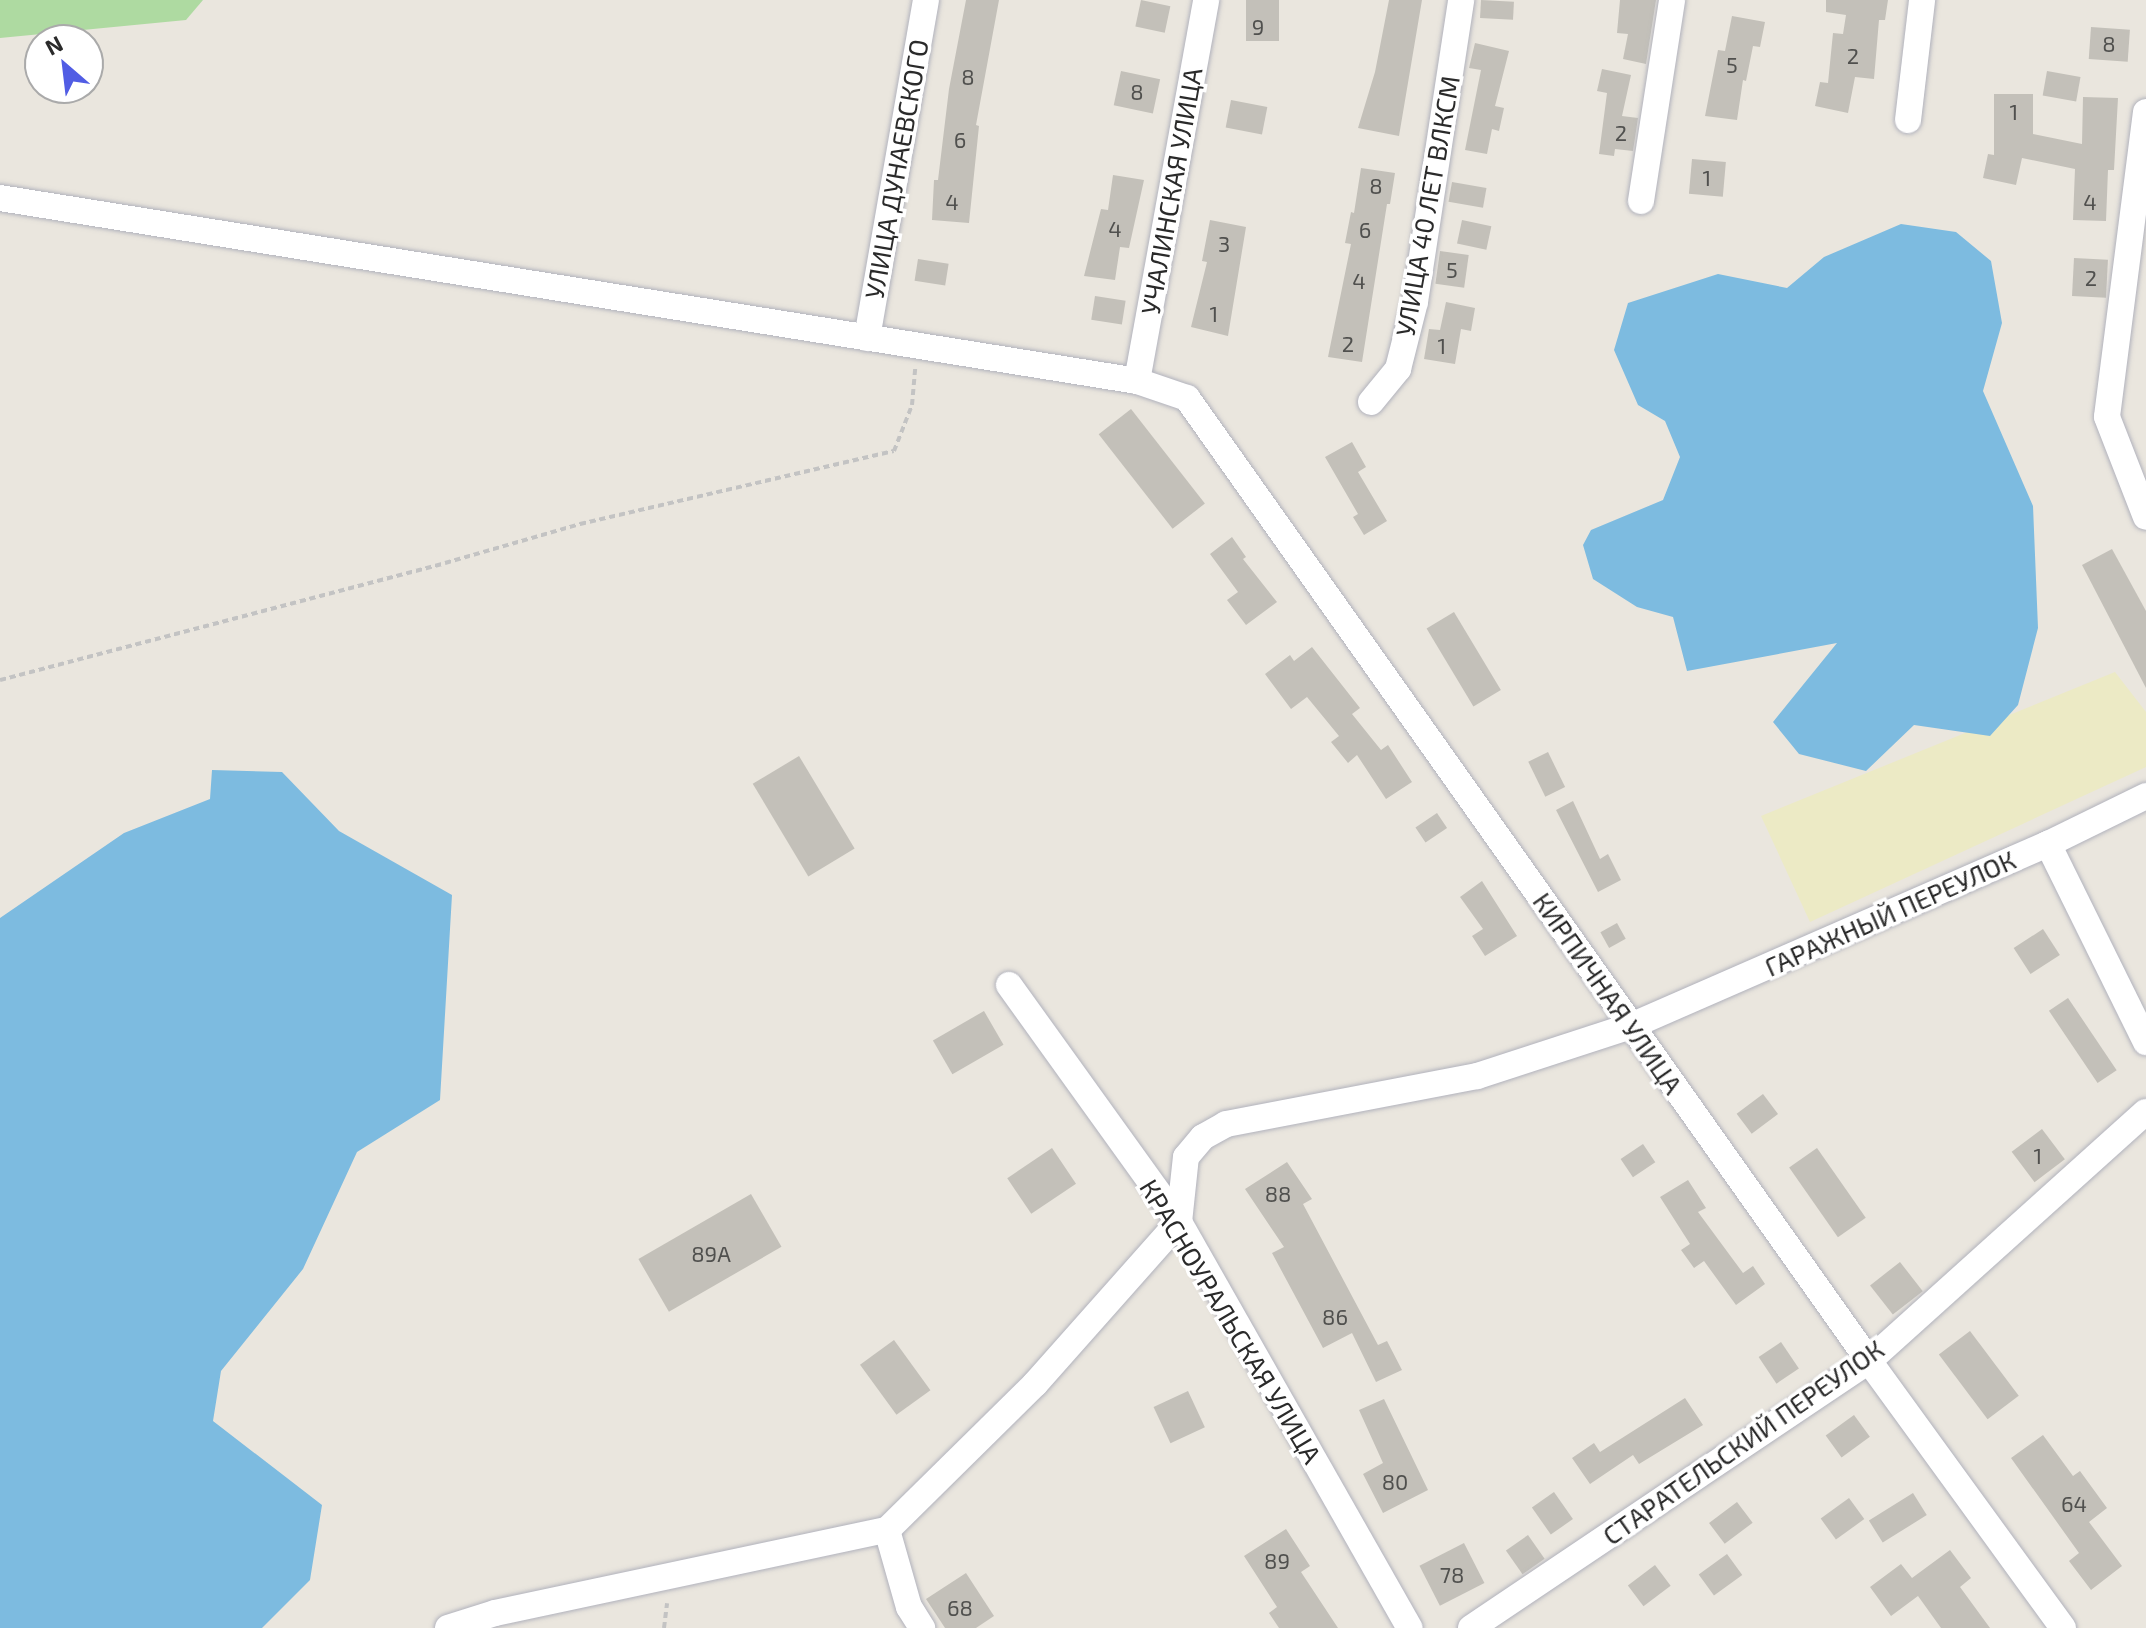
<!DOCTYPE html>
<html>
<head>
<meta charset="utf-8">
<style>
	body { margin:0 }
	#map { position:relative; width:2146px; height:1628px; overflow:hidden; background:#eae6de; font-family:"Exo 2",sans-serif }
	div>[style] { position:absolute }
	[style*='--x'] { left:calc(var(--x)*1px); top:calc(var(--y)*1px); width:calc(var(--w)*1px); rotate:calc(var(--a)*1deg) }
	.green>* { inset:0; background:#aedaa1 }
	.sand>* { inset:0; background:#eceac5 }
	.water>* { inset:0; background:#7dbbe0 }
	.building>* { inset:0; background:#c3c0b9; transform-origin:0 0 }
	.path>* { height:4px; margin-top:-2px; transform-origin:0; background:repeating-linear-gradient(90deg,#c3c3c3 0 6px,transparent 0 10px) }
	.roads { filter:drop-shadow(0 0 2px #b1b2bc) drop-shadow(0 0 2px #b1b2bc) }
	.minor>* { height:26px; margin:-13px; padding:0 13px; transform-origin:13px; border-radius:13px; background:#fff }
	span { translate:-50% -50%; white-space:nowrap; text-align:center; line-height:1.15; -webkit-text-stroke:7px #fff; paint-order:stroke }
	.number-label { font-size:22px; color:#50504e }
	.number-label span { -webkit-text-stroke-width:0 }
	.street-label { font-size:26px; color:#2a2a2a }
	.north { position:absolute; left:24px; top:24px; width:80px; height:80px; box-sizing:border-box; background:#fff; border:2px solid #aaa; border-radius:50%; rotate:332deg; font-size:22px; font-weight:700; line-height:32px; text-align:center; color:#2a2a2a }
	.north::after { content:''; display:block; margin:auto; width:28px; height:36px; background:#515de4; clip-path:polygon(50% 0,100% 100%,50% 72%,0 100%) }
</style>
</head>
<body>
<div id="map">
	<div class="green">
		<div style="clip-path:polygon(0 0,203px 0,186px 20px,0 38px)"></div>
	</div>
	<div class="sand">
		<div style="clip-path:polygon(2115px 672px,2146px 712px,2146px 767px,1810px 922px,1761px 816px)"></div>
	</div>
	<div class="water">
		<div style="clip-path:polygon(1901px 224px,1956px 232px,1991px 261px,2002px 323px,1983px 391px,2033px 506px,2038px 628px,2018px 705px,1990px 736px,1914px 725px,1866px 771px,1799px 754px,1773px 722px,1837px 643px,1687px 671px,1673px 617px,1637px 607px,1593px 579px,1583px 545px,1591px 530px,1663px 500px,1680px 457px,1665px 421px,1638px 405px,1614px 350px,1628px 303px,1718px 274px,1787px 288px,1824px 257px)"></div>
		<div style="clip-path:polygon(212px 770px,282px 772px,339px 831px,452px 895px,440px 1100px,357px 1152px,303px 1269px,221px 1371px,213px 1421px,322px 1505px,310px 1580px,262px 1628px,0 1628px,0 918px,124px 833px,210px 799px)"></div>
	</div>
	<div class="building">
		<div style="clip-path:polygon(966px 0,999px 0,976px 125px,979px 126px,969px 223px,932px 220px,934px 180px,938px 180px,949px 89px)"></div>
		<div style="left:1141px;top:0;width:30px;height:27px;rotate:12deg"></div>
		<div style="left:1246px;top:0;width:33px;height:41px"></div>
		<div style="clip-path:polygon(1389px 0,1422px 0,1399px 136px,1358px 128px,1375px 72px)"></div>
		<div style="left:1481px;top:0;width:33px;height:18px;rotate:3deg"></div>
		<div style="clip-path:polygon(1620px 0,1656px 0,1646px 64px,1623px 59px,1628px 34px,1617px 33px)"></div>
		<div style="clip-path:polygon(1826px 0,1888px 0,1885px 20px,1879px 20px,1874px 79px,1855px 77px,1848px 113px,1815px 106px,1820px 82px,1828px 83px,1833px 33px,1843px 34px,1846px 15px,1826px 12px)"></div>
		<div style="clip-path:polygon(1732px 16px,1765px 22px,1760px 47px,1753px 46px,1746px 81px,1743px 80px,1737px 120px,1705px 116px,1718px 50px,1725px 51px)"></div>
		<div style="left:2091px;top:27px;width:39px;height:32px;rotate:4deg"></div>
		<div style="clip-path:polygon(1475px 43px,1509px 51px,1495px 106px,1504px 108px,1499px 131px,1492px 129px,1487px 154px,1465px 150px,1481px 70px,1469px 68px)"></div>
		<div style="clip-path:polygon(1602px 69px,1631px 75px,1622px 116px,1638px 118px,1633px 151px,1615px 149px,1614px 156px,1599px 154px,1607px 93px,1597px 91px)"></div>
		<div style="left:1121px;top:71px;width:40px;height:35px;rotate:12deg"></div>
		<div style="left:2047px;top:71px;width:34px;height:25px;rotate:10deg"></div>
		<div style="clip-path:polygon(1994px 94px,2033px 94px,2033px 134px,2082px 144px,2083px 97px,2118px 98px,2114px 170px,2108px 170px,2106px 221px,2073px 220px,2075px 169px,2022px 158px,2016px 185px,1983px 178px,1988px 154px,1994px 155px)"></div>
		<div style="left:1231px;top:100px;width:37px;height:28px;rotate:11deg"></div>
		<div style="left:1692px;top:159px;width:34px;height:35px;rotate:5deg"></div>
		<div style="clip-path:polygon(1361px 168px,1395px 173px,1390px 204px,1387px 204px,1362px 362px,1328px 357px,1351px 244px,1345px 243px,1351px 212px,1354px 213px)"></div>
		<div style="clip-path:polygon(1113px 175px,1144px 180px,1129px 248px,1120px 247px,1115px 280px,1084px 276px,1101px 209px,1108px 210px)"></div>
		<div style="left:1452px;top:182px;width:35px;height:20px;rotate:10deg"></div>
		<div style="clip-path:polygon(1210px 220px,1246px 227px,1228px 336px,1191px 327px,1207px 262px,1202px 261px)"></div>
		<div style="left:1462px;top:220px;width:30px;height:24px;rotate:12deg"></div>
		<div style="left:1440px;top:251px;width:29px;height:33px;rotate:8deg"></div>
		<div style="left:2074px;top:258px;width:34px;height:38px;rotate:3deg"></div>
		<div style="left:918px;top:259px;width:31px;height:22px;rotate:9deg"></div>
		<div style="left:1095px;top:296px;width:31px;height:24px;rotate:9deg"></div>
		<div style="clip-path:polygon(1446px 302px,1475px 308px,1471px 331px,1461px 329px,1455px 364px,1424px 359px,1429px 329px,1440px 330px)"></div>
		<div style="left:1131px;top:409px;width:120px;height:41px;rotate:52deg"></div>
		<div style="clip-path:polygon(1352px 442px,1366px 467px,1358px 472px,1387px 521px,1364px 535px,1353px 517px,1358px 514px,1325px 457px)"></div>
		<div style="clip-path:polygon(1232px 537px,1246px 557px,1243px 559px,1277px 602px,1246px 625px,1227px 600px,1238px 592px,1210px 554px)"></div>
		<div style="clip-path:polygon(2112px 549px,2146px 611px,2146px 688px,2082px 565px)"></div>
		<div style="left:1454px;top:612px;width:91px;height:32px;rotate:59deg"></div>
		<div style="clip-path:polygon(1312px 647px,1360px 708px,1352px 714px,1381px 750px,1388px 745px,1412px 782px,1386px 799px,1357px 755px,1348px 763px,1331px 742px,1339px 736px,1307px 697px,1291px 709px,1265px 674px,1290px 655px,1294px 661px)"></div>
		<div style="left:1548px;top:752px;width:39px;height:22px;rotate:64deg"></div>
		<div style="left:799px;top:756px;width:108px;height:54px;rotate:59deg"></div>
		<div style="clip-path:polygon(1573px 801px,1600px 859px,1608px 854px,1621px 880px,1598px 892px,1556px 810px)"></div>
		<div style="left:1437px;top:813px;width:18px;height:26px;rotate:56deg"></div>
		<div style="clip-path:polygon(1482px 881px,1517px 936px,1485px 956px,1472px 936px,1483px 929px,1460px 897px)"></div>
		<div style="left:1617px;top:923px;width:18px;height:19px;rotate:61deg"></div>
		<div style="left:2043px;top:929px;width:31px;height:35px;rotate:57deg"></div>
		<div style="left:2068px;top:998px;width:87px;height:23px;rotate:56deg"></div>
		<div style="left:984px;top:1011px;width:39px;height:59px;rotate:60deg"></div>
		<div style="left:1763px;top:1094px;width:25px;height:33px;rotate:53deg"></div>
		<div style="left:2042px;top:1129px;width:38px;height:38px;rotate:53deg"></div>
		<div style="left:1643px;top:1144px;width:22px;height:27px;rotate:56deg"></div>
		<div style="left:1052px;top:1148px;width:43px;height:54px;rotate:56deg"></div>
		<div style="left:1817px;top:1148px;width:85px;height:34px;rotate:55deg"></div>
		<div style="clip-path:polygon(1287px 1162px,1312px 1199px,1303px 1204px,1378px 1345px,1387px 1341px,1402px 1370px,1376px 1382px,1352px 1333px,1323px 1348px,1272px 1253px,1284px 1247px,1245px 1189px)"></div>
		<div style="clip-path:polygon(1688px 1180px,1706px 1208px,1698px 1212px,1743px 1273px,1753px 1266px,1765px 1284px,1736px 1305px,1704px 1261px,1694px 1268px,1681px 1250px,1690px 1244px,1660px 1197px)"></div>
		<div style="left:751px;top:1194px;width:61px;height:130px;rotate:60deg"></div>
		<div style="left:1900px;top:1262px;width:37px;height:38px;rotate:52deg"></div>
		<div style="left:1970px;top:1331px;width:81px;height:39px;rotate:53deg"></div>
		<div style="left:894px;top:1340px;width:62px;height:42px;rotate:54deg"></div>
		<div style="left:1781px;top:1342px;width:32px;height:27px;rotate:56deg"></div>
		<div style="left:1188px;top:1391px;width:40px;height:38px;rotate:65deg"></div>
		<div style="clip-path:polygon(1685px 1398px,1703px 1425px,1639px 1464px,1633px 1455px,1590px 1484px,1572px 1458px,1594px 1443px,1600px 1452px)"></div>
		<div style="clip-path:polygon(1384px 1399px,1428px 1490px,1383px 1513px,1363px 1474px,1383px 1463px,1359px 1410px)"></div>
		<div style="left:1854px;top:1415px;width:27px;height:35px;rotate:54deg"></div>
		<div style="clip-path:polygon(2043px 1435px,2073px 1476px,2080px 1471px,2107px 1508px,2089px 1522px,2122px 1566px,2091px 1590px,2069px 1561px,2079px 1553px,2011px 1458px)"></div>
		<div style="left:1554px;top:1492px;width:33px;height:27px;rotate:55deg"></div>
		<div style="left:1913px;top:1493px;width:26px;height:52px;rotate:58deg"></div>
		<div style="left:1849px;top:1498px;width:26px;height:35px;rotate:54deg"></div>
		<div style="left:1737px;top:1502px;width:26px;height:35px;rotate:53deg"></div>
		<div style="clip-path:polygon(1286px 1529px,1310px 1566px,1301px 1572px,1338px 1628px,1279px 1628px,1269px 1613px,1277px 1607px,1244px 1556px)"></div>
		<div style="left:1528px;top:1535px;width:29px;height:27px;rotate:55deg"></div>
		<div style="left:1464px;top:1543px;width:45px;height:50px;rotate:63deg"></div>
		<div style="clip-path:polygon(1950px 1550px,1971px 1578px,1960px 1587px,1990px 1628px,1941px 1628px,1918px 1596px,1891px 1616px,1870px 1587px,1901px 1564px,1912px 1578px)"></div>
		<div style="left:1727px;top:1554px;width:26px;height:35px;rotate:54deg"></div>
		<div style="left:1655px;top:1565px;width:26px;height:34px;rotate:53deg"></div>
		<div style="clip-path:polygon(966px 1573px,994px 1616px,976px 1628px,945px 1628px,926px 1599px)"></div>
	</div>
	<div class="path">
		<div style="--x:0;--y:680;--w:460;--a:-14.7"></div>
		<div style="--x:445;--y:563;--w:141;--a:-16.1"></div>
		<div style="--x:580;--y:524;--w:322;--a:-13.1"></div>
		<div style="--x:894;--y:451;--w:49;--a:-68.6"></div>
		<div style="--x:912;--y:405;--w:37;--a:-85"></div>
		<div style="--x:664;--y:1628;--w:25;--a:-83"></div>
	</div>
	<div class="roads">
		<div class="minor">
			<div style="--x:2146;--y:112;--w:307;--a:97.3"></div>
			<div style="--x:2107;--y:417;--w:107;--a:68.7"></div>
			<div style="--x:1908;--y:120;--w:121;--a:-83.3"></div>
			<div style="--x:0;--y:198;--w:1152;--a:9.14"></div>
			<div style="--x:1137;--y:381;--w:53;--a:18.8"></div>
			<div style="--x:1187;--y:398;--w:1180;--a:54.69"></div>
			<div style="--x:1869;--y:1361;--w:330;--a:54"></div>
			<div style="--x:1641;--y:201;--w:203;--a:-81.2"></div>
			<div style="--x:867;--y:338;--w:343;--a:-80.1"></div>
			<div style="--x:1137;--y:381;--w:387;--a:-79.7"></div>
			<div style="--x:1371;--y:402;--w:43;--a:-50.7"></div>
			<div style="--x:1398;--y:369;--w:69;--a:-75.8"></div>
			<div style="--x:1415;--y:302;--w:305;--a:-81.3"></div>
			<div style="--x:2048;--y:844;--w:221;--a:63.7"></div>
			<div style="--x:1009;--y:985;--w:292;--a:54.3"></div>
			<div style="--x:1179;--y:1222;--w:467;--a:60.4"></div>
			<div style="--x:887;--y:1530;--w:80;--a:74.1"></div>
			<div style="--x:909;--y:1607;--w:25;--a:58"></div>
			<div style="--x:448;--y:1628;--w:49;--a:-17.7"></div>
			<div style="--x:495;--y:1613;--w:401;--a:-12"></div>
			<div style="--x:887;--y:1530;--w:208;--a:-44.6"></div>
			<div style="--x:1035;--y:1384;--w:217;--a:-48.4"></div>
			<div style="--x:1179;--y:1222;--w:65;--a:-83.9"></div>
			<div style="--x:1186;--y:1157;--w:26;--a:-50"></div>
			<div style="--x:1203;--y:1137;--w:26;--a:-29"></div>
			<div style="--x:1226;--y:1124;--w:256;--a:-10.8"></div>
			<div style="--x:1477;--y:1076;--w:162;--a:-18"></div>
			<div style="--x:1631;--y:1026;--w:455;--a:-23.6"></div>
			<div style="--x:2048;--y:844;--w:109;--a:-26.1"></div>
			<div style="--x:1471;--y:1628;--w:479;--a:-33.9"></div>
			<div style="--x:1869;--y:1361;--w:372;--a:-42"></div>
		</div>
	</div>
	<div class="number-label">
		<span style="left:1258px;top:27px">9</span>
		<span style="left:2109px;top:44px">8</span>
		<span style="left:1853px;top:56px">2</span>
		<span style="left:1732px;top:65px">5</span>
		<span style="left:968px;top:77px">8</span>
		<span style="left:1137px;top:92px">8</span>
		<span style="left:2014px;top:112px">1</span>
		<span style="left:1621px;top:133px">2</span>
		<span style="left:960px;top:140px">6</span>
		<span style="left:1707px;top:178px">1</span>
		<span style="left:1376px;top:186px">8</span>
		<span style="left:952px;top:202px">4</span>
		<span style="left:2090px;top:202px">4</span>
		<span style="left:1115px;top:229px">4</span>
		<span style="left:1365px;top:230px">6</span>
		<span style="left:1224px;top:244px">3</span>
		<span style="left:1452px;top:270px">5</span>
		<span style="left:2091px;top:278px">2</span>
		<span style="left:1359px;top:281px">4</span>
		<span style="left:1214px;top:314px">1</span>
		<span style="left:1348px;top:344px">2</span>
		<span style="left:1442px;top:346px">1</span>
		<span style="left:2038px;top:1156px">1</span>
		<span style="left:1278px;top:1194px">88</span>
		<span style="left:711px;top:1254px">89А</span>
		<span style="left:1335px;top:1317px">86</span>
		<span style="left:1395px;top:1482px">80</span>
		<span style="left:2074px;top:1504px">64</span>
		<span style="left:1277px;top:1561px">89</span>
		<span style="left:1452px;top:1575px">78</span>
		<span style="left:960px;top:1608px">68</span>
	</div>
	<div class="street-label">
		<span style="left:896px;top:169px;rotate:-80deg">УЛИЦА ДУНАЕВСКОГО</span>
		<span style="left:1171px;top:191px;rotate:-80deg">УЧАЛИНСКАЯ УЛИЦА</span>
		<span style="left:1427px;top:206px;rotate:-80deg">УЛИЦА 40 ЛЕТ ВЛКСМ</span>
		<span style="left:1890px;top:913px;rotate:-24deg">ГАРАЖНЫЙ ПЕРЕУЛОК</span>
		<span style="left:1608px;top:993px;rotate:55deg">КИРПИЧНАЯ УЛИЦА</span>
		<span style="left:1231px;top:1321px;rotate:59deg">КРАСНОУРАЛЬСКАЯ УЛИЦА</span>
		<span style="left:1743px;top:1442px;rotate:-35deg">СТАРАТЕЛЬСКИЙ ПЕРЕУЛОК</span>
	</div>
	<div class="north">N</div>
</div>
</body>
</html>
